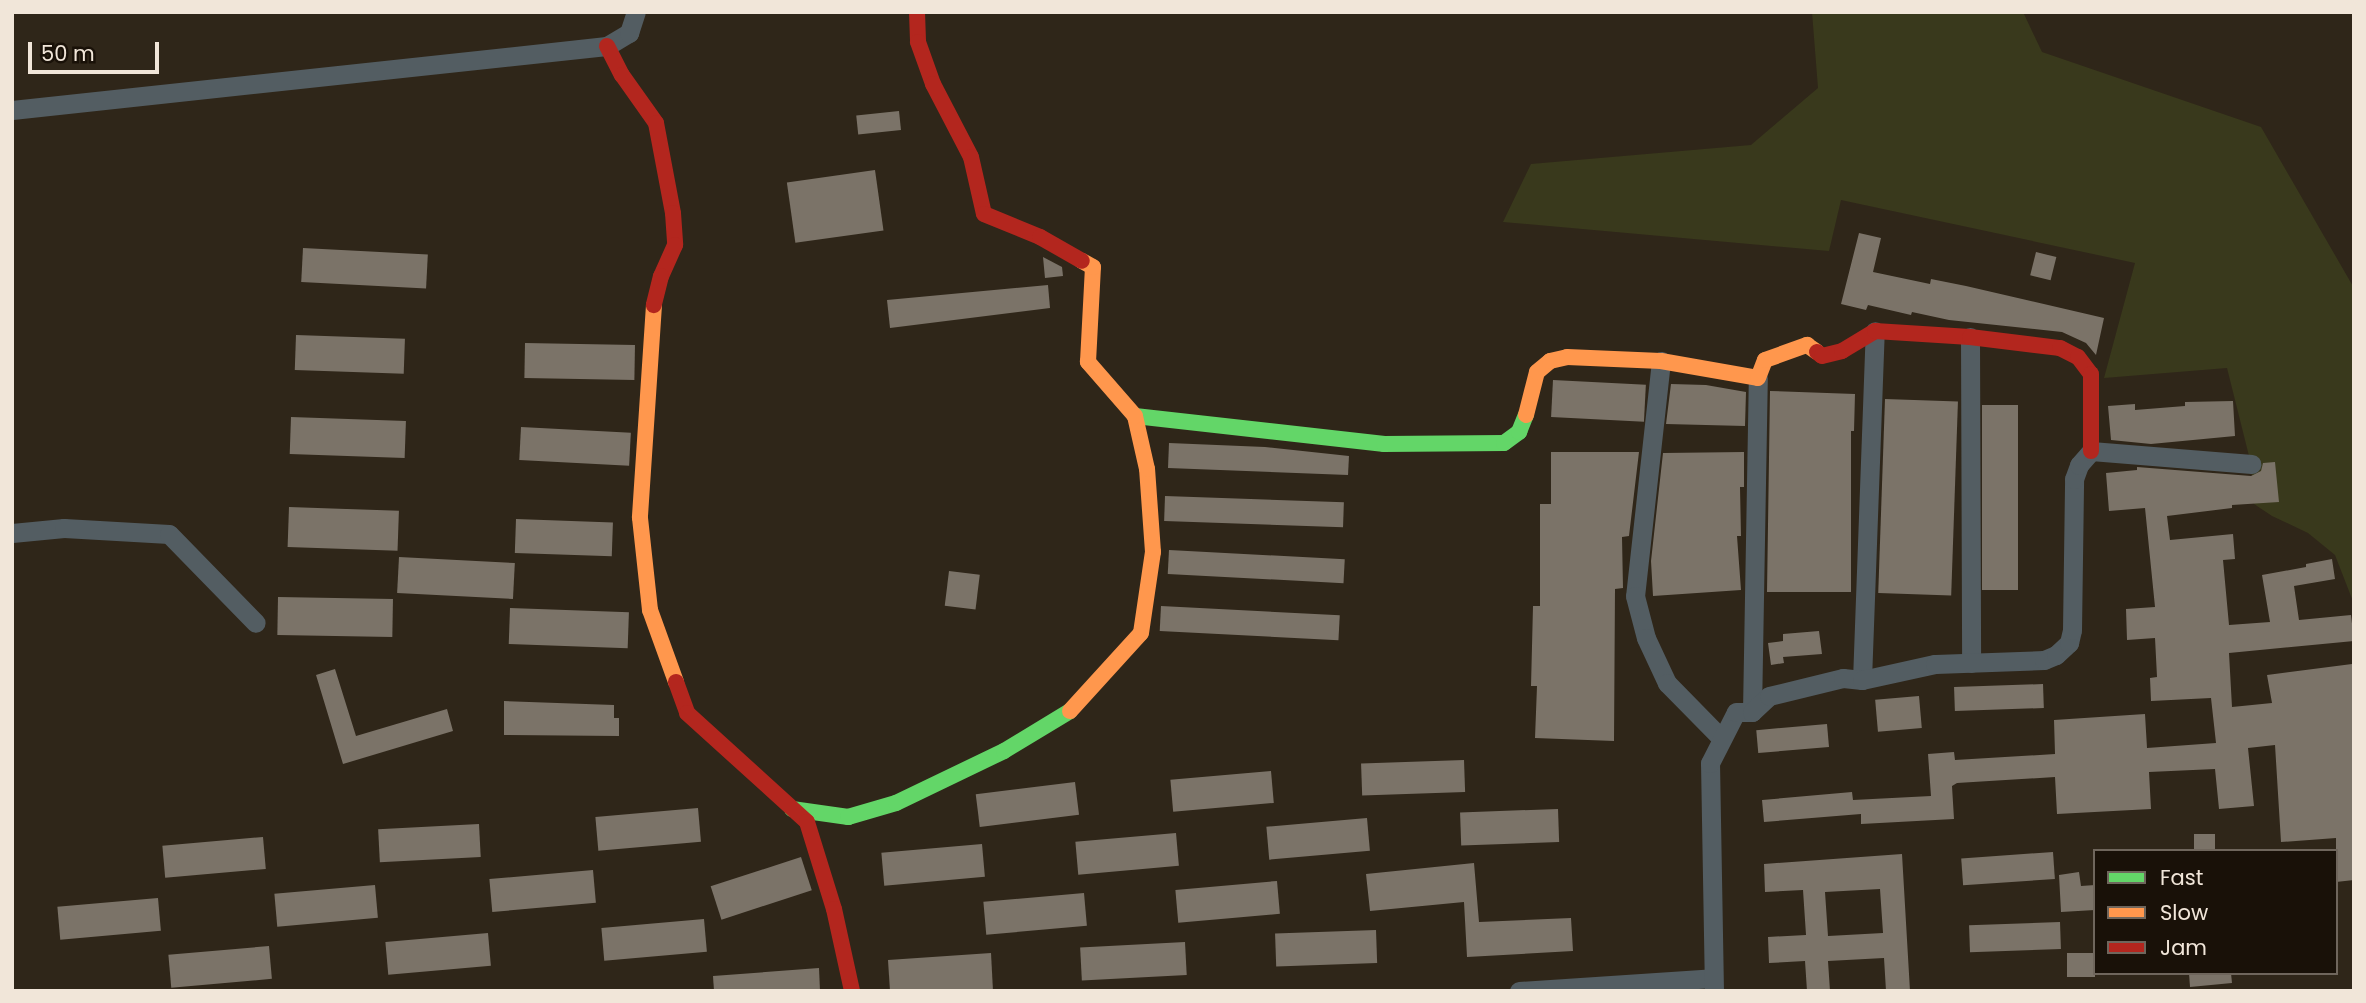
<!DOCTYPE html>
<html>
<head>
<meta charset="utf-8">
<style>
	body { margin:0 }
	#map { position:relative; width:2366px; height:1003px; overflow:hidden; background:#2f2619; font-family:Poppins,sans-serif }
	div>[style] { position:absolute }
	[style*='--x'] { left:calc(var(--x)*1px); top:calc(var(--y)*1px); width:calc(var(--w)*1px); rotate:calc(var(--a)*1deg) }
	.green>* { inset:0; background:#39391c }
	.building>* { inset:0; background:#7b7368; transform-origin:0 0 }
	.street>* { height:19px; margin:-9.5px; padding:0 9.5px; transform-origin:9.5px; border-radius:9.5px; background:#535d62 }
	.fast>* { height:16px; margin:-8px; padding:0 8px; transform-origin:8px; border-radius:8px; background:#63d668 }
	.slow>* { height:16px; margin:-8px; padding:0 8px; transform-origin:8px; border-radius:8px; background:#ff974d }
	.jam>* { height:16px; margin:-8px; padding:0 8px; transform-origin:8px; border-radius:8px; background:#b3261e }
	span { translate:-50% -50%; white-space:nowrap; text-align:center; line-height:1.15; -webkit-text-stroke:7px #191108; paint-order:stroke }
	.frame { position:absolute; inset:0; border:14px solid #f1e6d9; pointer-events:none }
	.legend { position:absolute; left:2093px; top:849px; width:245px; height:126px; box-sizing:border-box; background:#191108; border:2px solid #6f665c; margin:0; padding:9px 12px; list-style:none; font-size:21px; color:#f1e6d9 }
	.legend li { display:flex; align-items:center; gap:14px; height:35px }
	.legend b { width:35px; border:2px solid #6f665c }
	.scale { position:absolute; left:28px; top:42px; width:131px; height:32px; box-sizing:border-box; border:4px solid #f1e6d9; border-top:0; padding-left:9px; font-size:21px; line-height:24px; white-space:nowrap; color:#f1e6d9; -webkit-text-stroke:5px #191108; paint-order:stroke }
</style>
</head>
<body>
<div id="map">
	<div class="green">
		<div style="clip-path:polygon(1812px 12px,2023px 12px,2042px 52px,2261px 127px,2354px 288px,2354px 604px,2335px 555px,2308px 533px,2272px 516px,2254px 504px,2251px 464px,2227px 368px,2104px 378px,2135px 263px,1841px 200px,1829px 251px,1503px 222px,1531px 164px,1751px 145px,1818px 88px)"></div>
	</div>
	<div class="building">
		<div style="left:899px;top:111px;width:19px;height:43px;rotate:84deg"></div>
		<div style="left:875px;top:170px;width:61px;height:89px;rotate:82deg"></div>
		<div style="clip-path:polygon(1859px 233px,1881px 238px,1873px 272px,1930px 284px,1931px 279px,1966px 286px,2104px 318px,2096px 355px,2086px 343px,2062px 332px,1949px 320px,1912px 312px,1911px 315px,1868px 305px,1866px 310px,1841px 304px)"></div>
		<div style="left:303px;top:248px;width:125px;height:34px;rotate:3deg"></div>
		<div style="left:2036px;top:252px;width:21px;height:24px;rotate:14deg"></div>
		<div style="clip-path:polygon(1043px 257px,1062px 267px,1063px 276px,1045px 278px)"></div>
		<div style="clip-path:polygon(1048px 285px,1050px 308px,890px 328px,887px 300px)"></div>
		<div style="left:296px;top:335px;width:109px;height:35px;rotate:2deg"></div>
		<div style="left:525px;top:343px;width:110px;height:35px;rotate:1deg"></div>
		<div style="left:1553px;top:380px;width:93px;height:37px;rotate:3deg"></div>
		<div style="clip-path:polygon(1671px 384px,1706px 385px,1746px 392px,1745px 426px,1666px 424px)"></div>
		<div style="clip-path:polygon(1770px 391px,1855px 394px,1854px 431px,1851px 431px,1851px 592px,1767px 592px)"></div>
		<div style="left:1885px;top:399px;width:73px;height:194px;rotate:2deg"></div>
		<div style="clip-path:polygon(2233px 401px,2235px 436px,2151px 444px,2111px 440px,2108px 406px,2135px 404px,2135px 410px,2185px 406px,2185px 402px)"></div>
		<div style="left:2018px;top:405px;width:185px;height:36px;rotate:90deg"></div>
		<div style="left:291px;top:417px;width:115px;height:37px;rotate:2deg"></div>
		<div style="left:521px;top:427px;width:110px;height:33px;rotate:3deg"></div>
		<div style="clip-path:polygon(1169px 443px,1265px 447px,1349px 456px,1348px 475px,1168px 468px)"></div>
		<div style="clip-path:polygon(1551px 452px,1639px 452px,1629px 536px,1622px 537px,1623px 588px,1615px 589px,1614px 741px,1535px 738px,1537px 686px,1531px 686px,1533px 606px,1540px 606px,1540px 504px,1551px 504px)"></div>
		<div style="clip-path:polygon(1744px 452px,1744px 487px,1740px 487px,1741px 536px,1737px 536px,1741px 590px,1653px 596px,1651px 561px,1663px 453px)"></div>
		<div style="clip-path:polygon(2275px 462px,2279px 502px,2232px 505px,2232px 508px,2167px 516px,2170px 540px,2233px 534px,2235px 559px,2223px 560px,2229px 625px,2270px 622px,2262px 575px,2306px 567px,2306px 564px,2332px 559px,2335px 579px,2294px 586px,2299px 620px,2351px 615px,2354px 641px,2229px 653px,2232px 707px,2272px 703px,2267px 675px,2352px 664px,2354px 880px,2336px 882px,2336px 838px,2281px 842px,2275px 745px,2248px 748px,2254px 806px,2219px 809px,2215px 769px,2149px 772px,2151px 809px,2057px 814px,2055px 777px,1957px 783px,1952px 786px,1954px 819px,1861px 824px,1861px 814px,1764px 822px,1762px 800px,1852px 792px,1853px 800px,1931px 796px,1928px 754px,1954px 752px,1955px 760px,2055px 754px,2054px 720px,2145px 714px,2147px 748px,2216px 743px,2211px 698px,2151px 701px,2150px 678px,2157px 677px,2155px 638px,2127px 640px,2126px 609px,2155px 607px,2145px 508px,2109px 511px,2106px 473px,2137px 470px,2137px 467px,2251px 476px,2261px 471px,2263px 463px)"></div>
		<div style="left:1165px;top:496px;width:179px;height:25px;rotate:2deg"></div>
		<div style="left:289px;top:507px;width:110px;height:40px;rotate:2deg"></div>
		<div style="left:516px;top:519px;width:97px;height:34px;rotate:2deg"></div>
		<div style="left:1169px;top:550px;width:176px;height:24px;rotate:3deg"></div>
		<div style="left:399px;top:557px;width:116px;height:36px;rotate:3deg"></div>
		<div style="left:949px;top:571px;width:31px;height:35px;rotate:7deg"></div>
		<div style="left:278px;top:597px;width:115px;height:38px;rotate:1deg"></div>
		<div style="left:1161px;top:606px;width:179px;height:25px;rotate:3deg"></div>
		<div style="left:510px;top:608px;width:119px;height:36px;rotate:2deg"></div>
		<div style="clip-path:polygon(1819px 631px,1822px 654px,1783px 657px,1784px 663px,1771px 665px,1768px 643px,1783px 641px,1783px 634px)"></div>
		<div style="clip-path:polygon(335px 669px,356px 736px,447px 709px,453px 731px,343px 764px,316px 675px)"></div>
		<div style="left:2043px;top:684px;width:24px;height:89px;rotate:88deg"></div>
		<div style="left:1919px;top:696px;width:32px;height:44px;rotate:85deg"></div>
		<div style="clip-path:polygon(504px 701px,614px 705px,614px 718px,619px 718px,619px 736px,504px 735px)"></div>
		<div style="left:1827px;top:724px;width:23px;height:71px;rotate:85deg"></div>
		<div style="left:1464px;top:760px;width:32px;height:103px;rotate:88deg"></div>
		<div style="left:1271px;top:771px;width:32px;height:101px;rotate:85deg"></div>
		<div style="left:1075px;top:782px;width:33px;height:100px;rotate:83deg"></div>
		<div style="left:698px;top:808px;width:34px;height:103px;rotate:85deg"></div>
		<div style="left:1558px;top:809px;width:33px;height:98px;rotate:88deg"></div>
		<div style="left:1367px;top:818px;width:33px;height:101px;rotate:85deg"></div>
		<div style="left:479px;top:824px;width:33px;height:101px;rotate:87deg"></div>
		<div style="left:1176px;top:833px;width:33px;height:101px;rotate:85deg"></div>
		<div style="left:2215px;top:834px;width:17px;height:21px;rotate:90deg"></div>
		<div style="left:263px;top:837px;width:32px;height:101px;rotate:85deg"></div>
		<div style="left:982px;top:844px;width:33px;height:101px;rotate:85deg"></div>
		<div style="left:2053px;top:852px;width:27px;height:92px;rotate:86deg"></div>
		<div style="clip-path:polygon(evenodd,1902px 854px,1910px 991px,1886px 991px,1884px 958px,1828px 961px,1830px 991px,1807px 991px,1805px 961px,1769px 963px,1768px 937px,1806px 935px,1803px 890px,1765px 892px,1764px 864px,1902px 854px,1880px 889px,1883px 933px,1828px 936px,1825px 892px,1880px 889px)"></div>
		<div style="left:801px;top:857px;width:35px;height:95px;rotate:72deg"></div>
		<div style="clip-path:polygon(1474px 863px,1479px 922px,1571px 918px,1573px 951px,1467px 957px,1464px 902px,1370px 911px,1366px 874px)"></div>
		<div style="left:593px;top:870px;width:33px;height:104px;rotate:85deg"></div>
		<div style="clip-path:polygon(2079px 872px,2081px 886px,2095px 885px,2095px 910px,2061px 912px,2059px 875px)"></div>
		<div style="left:1277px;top:881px;width:33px;height:102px;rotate:85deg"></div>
		<div style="left:375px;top:885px;width:33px;height:101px;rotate:85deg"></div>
		<div style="left:1084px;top:893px;width:33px;height:101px;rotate:85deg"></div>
		<div style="left:158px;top:898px;width:33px;height:101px;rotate:85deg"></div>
		<div style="left:704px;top:919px;width:33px;height:103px;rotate:85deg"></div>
		<div style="left:2060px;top:922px;width:27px;height:91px;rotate:88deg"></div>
		<div style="left:1376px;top:930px;width:33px;height:101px;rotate:88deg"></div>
		<div style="left:488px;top:933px;width:33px;height:103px;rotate:85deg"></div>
		<div style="left:1185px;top:942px;width:33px;height:105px;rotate:87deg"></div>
		<div style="left:269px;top:946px;width:33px;height:101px;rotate:85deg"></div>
		<div style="clip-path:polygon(991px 953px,993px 991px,890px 991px,888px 960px)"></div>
		<div style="left:2095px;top:953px;width:24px;height:28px;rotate:90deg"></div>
		<div style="clip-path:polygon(819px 968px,820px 991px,714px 991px,713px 976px)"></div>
		<div style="clip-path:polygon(2189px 973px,2231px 973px,2232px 983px,2190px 987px)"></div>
	</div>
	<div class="street">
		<div style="--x:12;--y:110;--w:598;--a:-6.14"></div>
		<div style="--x:607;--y:46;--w:26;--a:-31"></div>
		<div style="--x:629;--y:33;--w:22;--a:-72"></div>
		<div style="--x:1970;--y:337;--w:326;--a:89.8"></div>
		<div style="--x:1661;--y:361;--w:236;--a:96.3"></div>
		<div style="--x:1635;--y:596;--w:43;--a:75.3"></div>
		<div style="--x:1646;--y:638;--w:50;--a:65"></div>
		<div style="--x:1667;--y:683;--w:78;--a:45.5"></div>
		<div style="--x:12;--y:533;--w:52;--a:-5.5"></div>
		<div style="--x:64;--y:528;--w:105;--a:3.3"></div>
		<div style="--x:169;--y:534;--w:124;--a:45.7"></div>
		<div style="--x:1862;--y:680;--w:349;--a:-87.9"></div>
		<div style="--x:1752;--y:712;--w:334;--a:-89"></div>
		<div style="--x:1519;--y:991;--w:194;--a:-3.8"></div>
		<div style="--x:1714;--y:991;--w:228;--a:-91"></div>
		<div style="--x:1710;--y:763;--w:57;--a:-63"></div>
		<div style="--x:1736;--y:712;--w:16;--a:0"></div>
		<div style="--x:1752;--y:712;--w:23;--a:-43"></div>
		<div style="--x:1769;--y:696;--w:76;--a:-13.7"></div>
		<div style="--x:1843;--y:678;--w:19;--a:6"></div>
		<div style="--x:1862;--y:680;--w:75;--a:-12.4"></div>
		<div style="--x:1935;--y:664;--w:109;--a:-2.1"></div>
		<div style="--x:2044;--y:660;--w:13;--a:-23"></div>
		<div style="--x:2056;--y:655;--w:18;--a:-43"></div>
		<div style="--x:2069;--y:643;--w:13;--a:-77"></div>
		<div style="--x:2072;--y:630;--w:151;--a:-89.2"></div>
		<div style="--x:2074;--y:479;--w:15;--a:-70"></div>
		<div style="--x:2079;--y:465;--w:18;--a:-49"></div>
		<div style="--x:2091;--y:451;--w:161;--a:4.6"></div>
	</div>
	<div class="fast">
		<div style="--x:1135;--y:416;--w:251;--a:6.4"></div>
		<div style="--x:1384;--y:444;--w:120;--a:-0.5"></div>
		<div style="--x:1504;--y:443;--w:19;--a:-36"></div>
		<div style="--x:1519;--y:432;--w:18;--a:-68"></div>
		<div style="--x:792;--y:809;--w:57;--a:8.1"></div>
		<div style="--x:848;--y:817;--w:50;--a:-16.3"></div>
		<div style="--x:896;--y:803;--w:120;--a:-25.7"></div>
		<div style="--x:1004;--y:751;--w:77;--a:-31.2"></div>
	</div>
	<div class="slow">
		<div style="--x:654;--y:305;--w:213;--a:93.8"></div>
		<div style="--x:640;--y:518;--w:93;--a:83.8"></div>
		<div style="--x:650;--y:610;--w:77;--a:70.1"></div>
		<div style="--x:1526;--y:415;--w:44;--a:-75.7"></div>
		<div style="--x:1537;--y:372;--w:17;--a:-40"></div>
		<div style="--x:1550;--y:361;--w:17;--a:-13"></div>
		<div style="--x:1567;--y:357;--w:94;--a:2.4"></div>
		<div style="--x:1661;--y:361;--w:98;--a:9.9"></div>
		<div style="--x:1758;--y:378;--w:19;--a:-69"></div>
		<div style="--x:1765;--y:360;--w:45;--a:-19.7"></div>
		<div style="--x:1807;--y:345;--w:12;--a:35"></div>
		<div style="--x:1070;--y:711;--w:105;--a:-47.7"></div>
		<div style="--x:1141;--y:633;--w:82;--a:-81.6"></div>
		<div style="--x:1153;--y:552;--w:83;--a:-94.1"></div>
		<div style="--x:1147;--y:469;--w:54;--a:-102.8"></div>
		<div style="--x:1135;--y:416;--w:72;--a:-131"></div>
		<div style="--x:1088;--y:362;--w:95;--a:-87"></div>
		<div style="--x:1093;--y:267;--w:13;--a:-151"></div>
	</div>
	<div class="jam">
		<div style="--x:917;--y:12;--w:30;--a:88"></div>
		<div style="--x:918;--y:42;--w:45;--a:70.3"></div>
		<div style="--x:933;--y:84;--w:82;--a:62.5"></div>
		<div style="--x:971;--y:157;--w:58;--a:77.2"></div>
		<div style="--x:984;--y:214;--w:61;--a:22.3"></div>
		<div style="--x:1040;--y:237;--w:48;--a:29.7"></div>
		<div style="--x:607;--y:46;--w:33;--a:63"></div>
		<div style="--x:622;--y:75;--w:59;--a:54.7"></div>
		<div style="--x:656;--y:123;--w:92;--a:79.3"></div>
		<div style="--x:673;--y:213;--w:32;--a:86"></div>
		<div style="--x:675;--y:245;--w:34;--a:114"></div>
		<div style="--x:661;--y:276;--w:30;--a:104"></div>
		<div style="--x:1817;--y:352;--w:6;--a:39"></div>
		<div style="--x:1822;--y:356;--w:21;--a:-14"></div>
		<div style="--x:1842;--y:351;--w:39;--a:-31"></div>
		<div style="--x:1875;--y:331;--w:95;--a:3.6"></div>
		<div style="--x:1970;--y:337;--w:91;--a:7"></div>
		<div style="--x:2060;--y:348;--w:20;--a:27"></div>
		<div style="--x:2078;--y:357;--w:21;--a:53"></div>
		<div style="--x:2091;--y:374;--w:77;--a:90"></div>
		<div style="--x:676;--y:682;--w:33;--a:70"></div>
		<div style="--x:687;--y:713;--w:162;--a:42.2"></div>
		<div style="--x:807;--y:822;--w:91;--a:72.8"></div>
		<div style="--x:834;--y:909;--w:84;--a:77.6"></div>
	</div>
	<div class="frame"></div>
	<ul class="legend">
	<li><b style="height:9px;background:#63d668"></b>Fast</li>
	<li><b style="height:9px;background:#ff974d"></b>Slow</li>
	<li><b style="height:9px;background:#b3261e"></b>Jam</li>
	</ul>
	<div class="scale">50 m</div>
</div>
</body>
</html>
